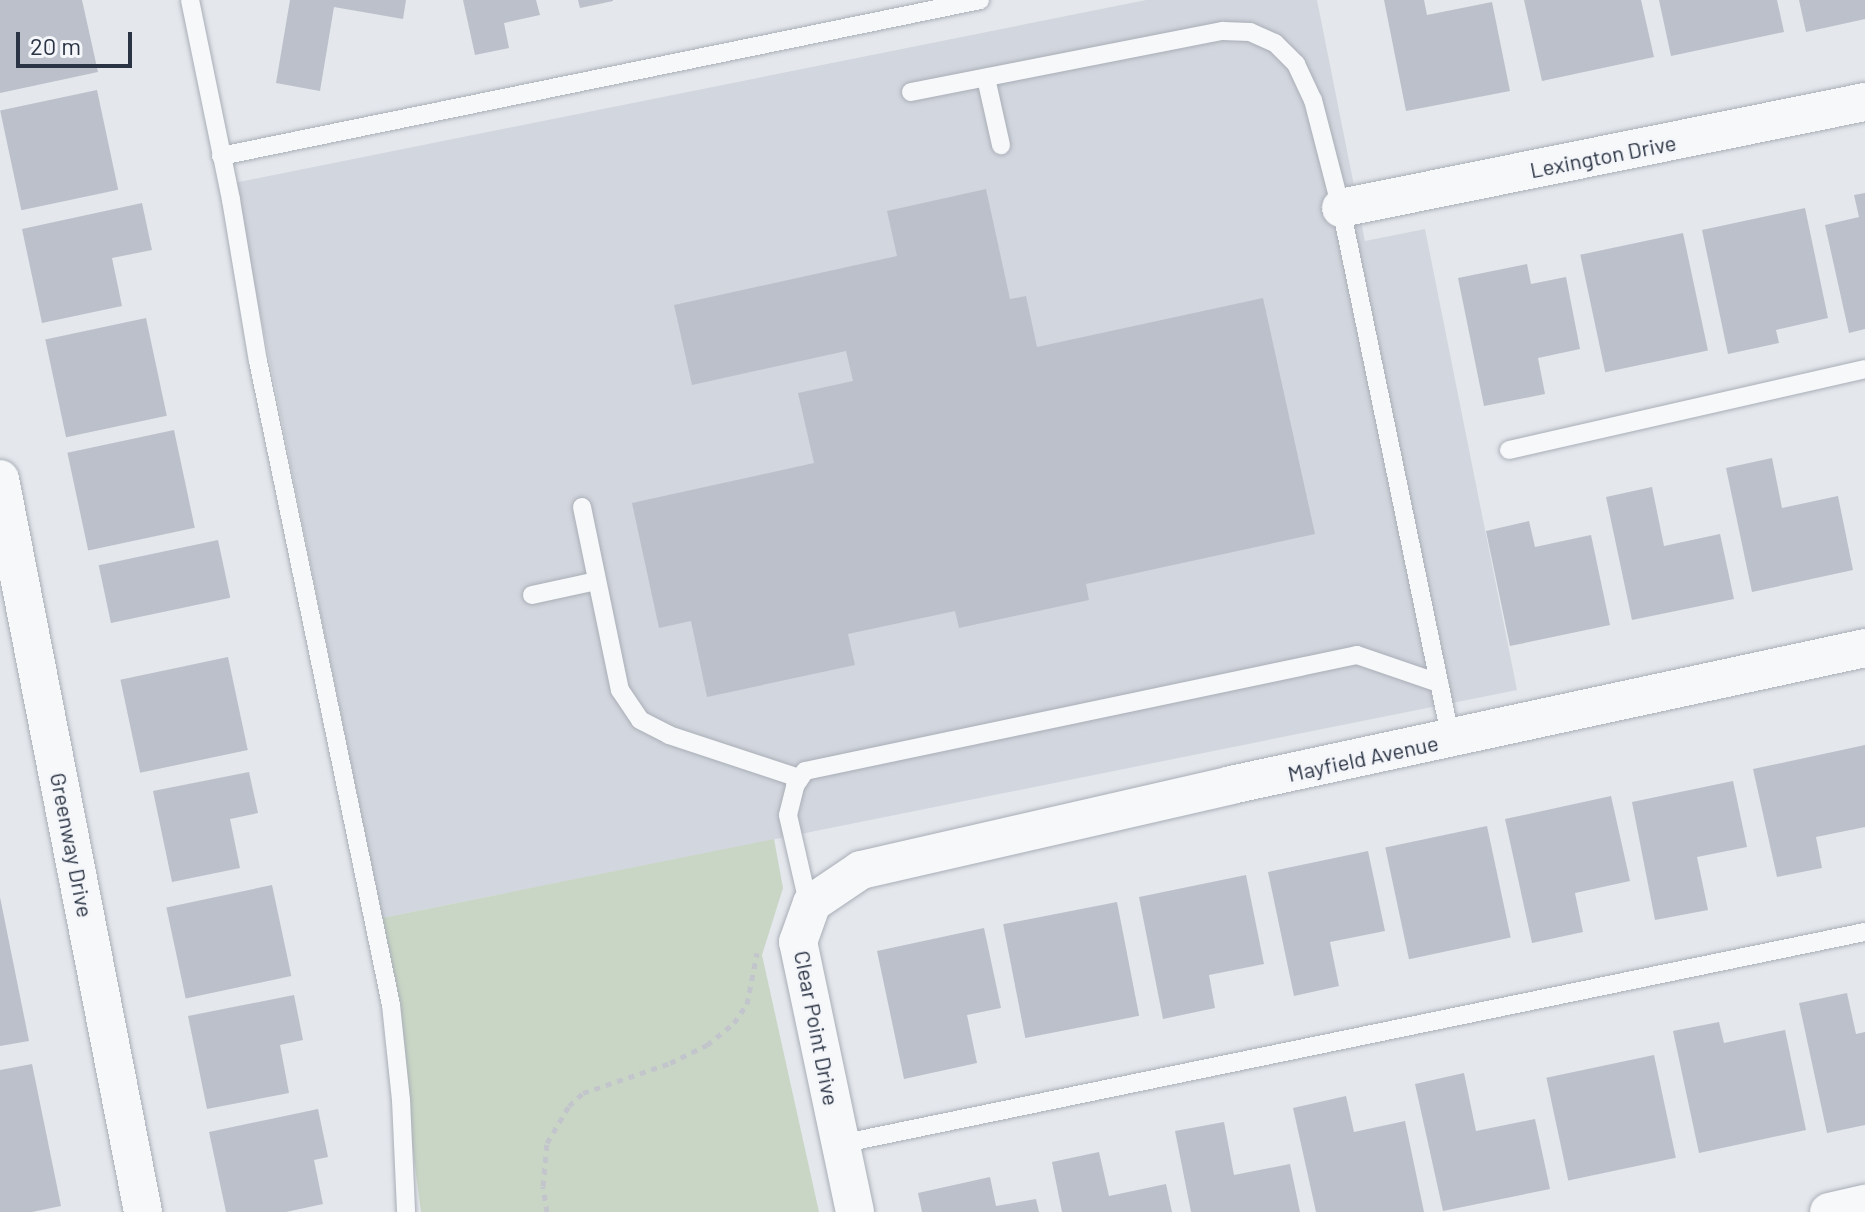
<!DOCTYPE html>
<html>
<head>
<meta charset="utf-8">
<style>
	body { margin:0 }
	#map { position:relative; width:1865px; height:1212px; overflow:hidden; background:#e4e7ec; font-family:Barlow,sans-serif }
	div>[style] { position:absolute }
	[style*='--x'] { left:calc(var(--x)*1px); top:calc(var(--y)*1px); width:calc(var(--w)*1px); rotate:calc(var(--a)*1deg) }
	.built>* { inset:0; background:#d2d6de }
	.green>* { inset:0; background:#c9d6c5 }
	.building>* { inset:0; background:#bbc0ca; transform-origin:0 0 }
	.path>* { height:5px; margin-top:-2.5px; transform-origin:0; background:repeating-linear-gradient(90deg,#c2c5cb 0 6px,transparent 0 12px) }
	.roads { filter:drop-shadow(0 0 2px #a9aeb7) drop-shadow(0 0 2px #a9aeb7) }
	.lane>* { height:18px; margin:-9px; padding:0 9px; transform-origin:9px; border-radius:9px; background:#f7f8fa }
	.street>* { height:38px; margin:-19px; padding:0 19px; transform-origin:19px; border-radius:19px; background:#f7f8fa }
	span { translate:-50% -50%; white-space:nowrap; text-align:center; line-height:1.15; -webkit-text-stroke:6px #f4f6f9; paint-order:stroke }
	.street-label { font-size:22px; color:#2b3445 }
	.scale { position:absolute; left:16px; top:32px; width:116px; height:36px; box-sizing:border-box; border:4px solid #2b3445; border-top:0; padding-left:10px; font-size:24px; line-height:28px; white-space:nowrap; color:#2b3445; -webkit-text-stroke:6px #f4f6f9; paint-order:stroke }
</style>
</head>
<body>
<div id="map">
	<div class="built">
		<div style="clip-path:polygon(1146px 0,1317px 0,1365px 241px,1425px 229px,1517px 690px,382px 918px,234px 183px)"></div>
	</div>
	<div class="green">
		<div style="clip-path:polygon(774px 839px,783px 888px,762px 955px,819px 1212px,421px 1212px,382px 918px)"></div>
	</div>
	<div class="building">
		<div style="clip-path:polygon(0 0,82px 0,98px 72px,0 93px)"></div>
		<div style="clip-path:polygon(290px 0,406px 0,403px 19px,334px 7px,320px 91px,276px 83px)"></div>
		<div style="clip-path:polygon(463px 0,536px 0,540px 15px,504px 23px,509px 48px,475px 55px)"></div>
		<div style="clip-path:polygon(578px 0,613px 0,613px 1px,580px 8px)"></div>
		<div style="clip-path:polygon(1384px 0,1424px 0,1427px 15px,1492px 2px,1510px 91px,1406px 111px)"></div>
		<div style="clip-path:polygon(1524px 0,1641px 0,1654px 57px,1542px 81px)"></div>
		<div style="clip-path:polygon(1659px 0,1777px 0,1784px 32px,1671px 56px)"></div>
		<div style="clip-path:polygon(1799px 0,1865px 0,1865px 19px,1806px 32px)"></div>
		<div style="left:97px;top:90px;width:102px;height:99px;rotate:78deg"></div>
		<div style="clip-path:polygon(986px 189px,1010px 299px,1026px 296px,1037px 347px,1263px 298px,1315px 534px,1086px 584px,1089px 600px,959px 628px,955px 611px,848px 634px,855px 665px,707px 697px,691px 621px,659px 628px,632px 503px,814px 463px,798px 393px,853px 381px,846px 351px,692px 385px,674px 305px,897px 256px,887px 211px)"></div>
		<div style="clip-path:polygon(1865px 193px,1865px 329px,1849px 333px,1825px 225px,1859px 217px,1854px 195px)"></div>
		<div style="clip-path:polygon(142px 203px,152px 250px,112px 258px,122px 306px,42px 323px,22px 229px)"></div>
		<div style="clip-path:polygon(1805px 208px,1828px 318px,1776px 330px,1779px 343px,1728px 354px,1702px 230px)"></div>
		<div style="left:1683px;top:233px;width:120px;height:105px;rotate:78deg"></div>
		<div style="clip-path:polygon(1527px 264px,1531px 284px,1566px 277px,1580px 349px,1538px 358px,1545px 394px,1484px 406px,1458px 278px)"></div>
		<div style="left:146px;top:318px;width:100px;height:103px;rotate:78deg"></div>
		<div style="left:174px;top:430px;width:100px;height:109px;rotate:78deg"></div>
		<div style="clip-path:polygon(1772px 458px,1782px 508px,1838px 496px,1853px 570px,1752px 592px,1726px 468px)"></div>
		<div style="clip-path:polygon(1652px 487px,1664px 546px,1720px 534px,1734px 599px,1632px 620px,1606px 497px)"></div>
		<div style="clip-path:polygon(1529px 521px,1535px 547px,1591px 535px,1610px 625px,1510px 646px,1486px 531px)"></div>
		<div style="left:218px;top:540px;width:59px;height:122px;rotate:78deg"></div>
		<div style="left:228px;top:657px;width:95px;height:110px;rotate:78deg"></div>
		<div style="clip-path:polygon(1865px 745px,1865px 827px,1816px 837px,1822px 868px,1777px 877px,1753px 769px)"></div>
		<div style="clip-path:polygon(249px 772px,258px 813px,230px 819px,240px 868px,172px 882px,153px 791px)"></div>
		<div style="clip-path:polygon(1733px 781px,1747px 847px,1697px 857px,1708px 910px,1655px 920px,1632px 802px)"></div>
		<div style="clip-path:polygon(1611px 796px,1630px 881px,1575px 893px,1583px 932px,1532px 943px,1505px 819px)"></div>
		<div style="left:1487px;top:826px;width:114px;height:104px;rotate:78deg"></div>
		<div style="clip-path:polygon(1368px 851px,1385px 931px,1330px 942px,1339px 986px,1294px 996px,1268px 872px)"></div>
		<div style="clip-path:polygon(1246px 875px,1264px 964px,1209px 975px,1215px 1008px,1163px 1019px,1139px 897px)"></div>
		<div style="left:272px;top:885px;width:93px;height:108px;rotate:78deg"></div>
		<div style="clip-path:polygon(0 897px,29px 1041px,0 1046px)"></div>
		<div style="left:1117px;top:902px;width:116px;height:116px;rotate:79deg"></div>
		<div style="clip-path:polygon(984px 928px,1001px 1008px,967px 1015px,977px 1063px,904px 1079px,877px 951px)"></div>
		<div style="clip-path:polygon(1847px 993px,1856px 1034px,1865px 1032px,1865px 1125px,1827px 1133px,1799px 1003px)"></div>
		<div style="clip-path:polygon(294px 995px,303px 1040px,280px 1045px,289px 1093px,207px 1109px,188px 1016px)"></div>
		<div style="clip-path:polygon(1719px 1022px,1724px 1043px,1785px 1030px,1806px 1130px,1699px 1153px,1673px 1031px)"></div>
		<div style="left:1654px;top:1055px;width:105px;height:110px;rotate:78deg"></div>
		<div style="clip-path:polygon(32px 1064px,61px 1206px,32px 1212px,0 1212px,0 1070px)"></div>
		<div style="clip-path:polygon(1464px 1073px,1476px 1131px,1535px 1119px,1550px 1189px,1443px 1211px,1415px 1084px)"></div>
		<div style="clip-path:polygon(1346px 1096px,1354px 1132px,1405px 1121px,1424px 1212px,1316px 1212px,1293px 1108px)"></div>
		<div style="clip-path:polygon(318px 1109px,328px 1157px,314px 1160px,323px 1204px,286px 1212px,226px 1212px,209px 1132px)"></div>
		<div style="clip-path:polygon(1224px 1122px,1234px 1175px,1290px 1164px,1300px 1212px,1191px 1212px,1175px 1131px)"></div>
		<div style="clip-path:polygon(1099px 1152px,1109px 1196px,1166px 1184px,1172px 1212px,1062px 1212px,1052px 1162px)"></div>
		<div style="clip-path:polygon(990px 1177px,996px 1206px,1036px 1199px,1039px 1212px,922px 1212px,918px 1193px)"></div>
	</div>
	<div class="path">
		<div style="--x:547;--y:1212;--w:26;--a:-99"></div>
		<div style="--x:543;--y:1186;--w:43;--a:-84.7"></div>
		<div style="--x:547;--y:1143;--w:43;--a:-59.3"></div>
		<div style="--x:569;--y:1106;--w:19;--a:-43"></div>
		<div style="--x:583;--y:1093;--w:92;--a:-19"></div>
		<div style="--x:670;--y:1063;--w:41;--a:-25.9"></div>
		<div style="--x:707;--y:1045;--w:35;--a:-39"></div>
		<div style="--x:734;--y:1023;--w:23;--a:-56"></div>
		<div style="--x:747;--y:1004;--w:52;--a:-78.9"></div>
	</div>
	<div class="roads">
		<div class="lane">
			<div style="--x:190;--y:0;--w:204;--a:78.4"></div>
			<div style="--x:231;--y:200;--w:163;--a:80.5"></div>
			<div style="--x:258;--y:361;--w:658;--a:78.33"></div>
			<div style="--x:391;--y:1005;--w:96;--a:84"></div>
			<div style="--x:401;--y:1100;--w:112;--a:87.4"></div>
			<div style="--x:986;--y:78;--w:69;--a:77.4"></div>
			<div style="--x:911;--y:92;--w:318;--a:-11.1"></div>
			<div style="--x:1223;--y:31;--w:27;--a:2"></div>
			<div style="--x:1250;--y:32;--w:27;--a:24"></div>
			<div style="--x:1275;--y:43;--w:30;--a:45"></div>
			<div style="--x:1296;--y:64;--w:40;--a:65"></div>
			<div style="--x:1313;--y:100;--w:112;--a:75.5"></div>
			<div style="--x:1341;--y:208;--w:543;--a:78.32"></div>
			<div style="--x:221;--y:156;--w:775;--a:-11.61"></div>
			<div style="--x:1509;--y:450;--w:365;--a:-12.8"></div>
			<div style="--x:582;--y:507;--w:187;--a:78.3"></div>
			<div style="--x:620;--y:690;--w:36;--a:56"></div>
			<div style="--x:640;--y:720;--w:33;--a:27"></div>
			<div style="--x:669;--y:735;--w:137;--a:18.3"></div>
			<div style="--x:532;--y:595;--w:66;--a:-12.2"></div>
			<div style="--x:809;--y:907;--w:94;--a:-102.9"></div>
			<div style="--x:788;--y:815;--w:30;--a:-76"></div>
			<div style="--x:795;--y:786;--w:18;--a:-56"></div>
			<div style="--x:805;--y:771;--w:564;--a:-11.87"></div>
			<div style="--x:1357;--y:655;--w:87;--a:18.9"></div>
			<div style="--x:840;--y:1144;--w:1047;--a:-11.69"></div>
		</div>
		<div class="street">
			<div style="--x:1341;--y:208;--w:535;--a:-11.44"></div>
			<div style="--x:0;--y:479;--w:747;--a:78.96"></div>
			<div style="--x:855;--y:1212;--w:276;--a:-101.9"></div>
			<div style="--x:798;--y:942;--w:41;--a:-70.3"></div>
			<div style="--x:812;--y:903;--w:59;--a:-34"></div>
			<div style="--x:861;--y:870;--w:380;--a:-12.9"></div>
			<div style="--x:1231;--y:785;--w:649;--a:-12.19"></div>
			<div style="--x:1829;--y:1212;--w:37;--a:-13"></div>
		</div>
	</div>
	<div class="street-label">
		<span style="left:1603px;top:156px;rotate:-11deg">Lexington Drive</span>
		<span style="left:1363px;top:758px;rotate:-12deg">Mayfield Avenue</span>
		<span style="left:72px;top:845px;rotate:79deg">Greenway Drive</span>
		<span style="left:817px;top:1028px;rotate:79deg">Clear Point Drive</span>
	</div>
	<div class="scale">20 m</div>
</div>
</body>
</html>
